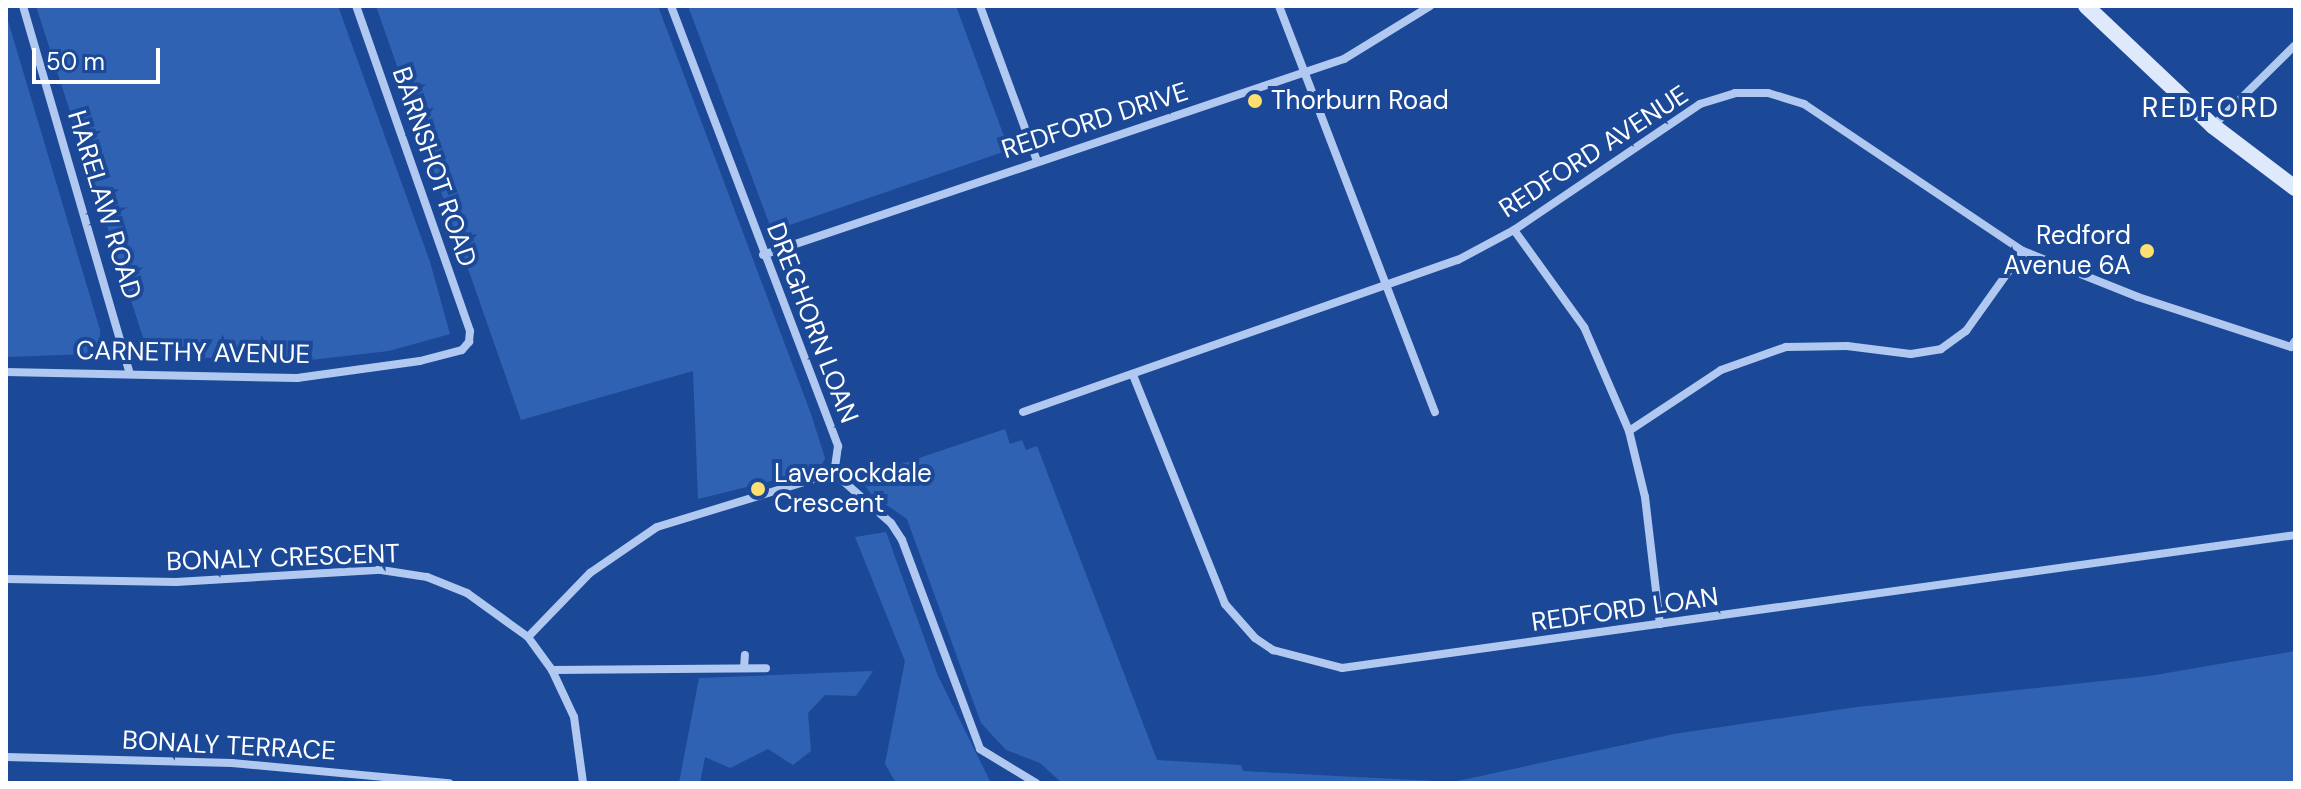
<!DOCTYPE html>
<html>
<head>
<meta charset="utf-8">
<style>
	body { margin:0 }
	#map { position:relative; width:2301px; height:789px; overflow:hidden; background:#1c4997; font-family:"DM Sans",sans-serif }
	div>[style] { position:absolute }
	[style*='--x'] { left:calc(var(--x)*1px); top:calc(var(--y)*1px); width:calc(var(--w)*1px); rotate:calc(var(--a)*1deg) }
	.green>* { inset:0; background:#3062b4 }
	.street>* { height:8px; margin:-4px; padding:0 4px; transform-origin:4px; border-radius:4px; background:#b1c9f0 }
	.secondary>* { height:16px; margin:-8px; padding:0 8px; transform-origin:8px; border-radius:8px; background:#dee9fb }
	.dots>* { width:22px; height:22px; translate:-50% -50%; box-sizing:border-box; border:4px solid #1c4997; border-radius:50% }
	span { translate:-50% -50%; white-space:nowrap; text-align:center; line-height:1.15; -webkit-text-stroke:8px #1c4997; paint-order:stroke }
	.poi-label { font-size:26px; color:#fff }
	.left { translate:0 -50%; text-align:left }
	.right { translate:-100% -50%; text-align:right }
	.street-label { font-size:26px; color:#fff }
	.neighbourhood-label { font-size:28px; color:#fff; letter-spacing:2px }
	.frame { position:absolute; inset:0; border:8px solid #fff; pointer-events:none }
	.scale { position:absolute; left:32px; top:48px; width:128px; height:36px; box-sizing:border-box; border:4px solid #fff; border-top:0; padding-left:10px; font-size:24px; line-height:28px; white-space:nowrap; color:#fff; -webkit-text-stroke:6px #1c4997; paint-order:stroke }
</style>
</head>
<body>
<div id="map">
	<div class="green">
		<div style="clip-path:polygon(36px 6px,338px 6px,430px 262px,450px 334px,389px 351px,301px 361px,149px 356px)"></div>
		<div style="clip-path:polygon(376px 6px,658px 6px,811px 414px,825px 458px,820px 469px,698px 499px,693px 371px,521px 420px)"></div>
		<div style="clip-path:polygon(688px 6px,956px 6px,1009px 150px,772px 231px)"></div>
		<div style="clip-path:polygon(6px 14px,100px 330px,100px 346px,89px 354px,6px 357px)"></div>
		<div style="clip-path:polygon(1005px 429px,1010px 444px,1022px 440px,1026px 450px,1037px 446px,1157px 760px,1241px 765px,1243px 771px,1453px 782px,1674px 734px,1857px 707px,2149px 676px,2295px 651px,2295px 783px,1062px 783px,1040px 763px,1006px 750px,981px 723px,907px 519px,871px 494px,860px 478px)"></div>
		<div style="clip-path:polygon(886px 532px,938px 676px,991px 783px,896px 783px,885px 764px,905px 661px,855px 537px)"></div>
		<div style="clip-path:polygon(873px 671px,856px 696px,825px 695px,808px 713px,811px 751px,793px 765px,768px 749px,730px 768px,705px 757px,700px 783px,679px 783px,699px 678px)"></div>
	</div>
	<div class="street">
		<div style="--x:23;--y:6;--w:380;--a:73.8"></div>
		<div style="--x:671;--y:6;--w:471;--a:69.2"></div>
		<div style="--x:838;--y:446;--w:27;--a:98"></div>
		<div style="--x:980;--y:6;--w:165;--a:69.8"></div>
		<div style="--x:1279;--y:6;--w:435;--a:69"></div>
		<div style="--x:2213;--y:126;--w:115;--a:-44.6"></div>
		<div style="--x:1514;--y:230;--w:120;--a:54.2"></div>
		<div style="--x:1584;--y:327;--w:113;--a:66.6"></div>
		<div style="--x:1629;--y:431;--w:68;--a:76.4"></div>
		<div style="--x:1645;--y:497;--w:128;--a:83.3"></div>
		<div style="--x:763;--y:255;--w:613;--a:-18.64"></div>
		<div style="--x:1344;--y:59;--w:101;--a:-31.6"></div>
		<div style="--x:6;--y:372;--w:291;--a:1.2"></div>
		<div style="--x:297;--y:378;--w:124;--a:-7.9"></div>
		<div style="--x:420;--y:361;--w:43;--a:-14.7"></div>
		<div style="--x:462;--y:350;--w:11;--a:-49"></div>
		<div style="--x:469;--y:342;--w:11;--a:-85"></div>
		<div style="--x:470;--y:331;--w:344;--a:-109.3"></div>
		<div style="--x:1133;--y:375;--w:247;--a:68.1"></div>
		<div style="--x:1225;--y:604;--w:45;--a:48.6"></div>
		<div style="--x:1255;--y:638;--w:22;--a:34"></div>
		<div style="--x:1273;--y:650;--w:71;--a:14.6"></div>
		<div style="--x:1342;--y:668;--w:962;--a:-7.94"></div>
		<div style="--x:1023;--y:412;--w:461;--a:-19.3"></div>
		<div style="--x:1458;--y:260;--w:64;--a:-28.2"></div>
		<div style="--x:1514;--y:230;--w:225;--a:-34.1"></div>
		<div style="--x:1700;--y:104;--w:37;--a:-17"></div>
		<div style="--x:1735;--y:93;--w:33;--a:0"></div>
		<div style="--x:1768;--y:93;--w:38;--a:17"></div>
		<div style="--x:1804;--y:104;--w:264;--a:33.9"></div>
		<div style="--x:2023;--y:251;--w:124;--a:21.8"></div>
		<div style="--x:2138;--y:297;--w:161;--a:18.1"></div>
		<div style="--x:2291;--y:347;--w:7;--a:-56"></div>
		<div style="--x:1629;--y:431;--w:110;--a:-33.5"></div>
		<div style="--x:1721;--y:370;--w:69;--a:-19.5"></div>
		<div style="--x:1786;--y:347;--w:61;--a:-0.9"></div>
		<div style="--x:1847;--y:346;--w:64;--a:7.1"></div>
		<div style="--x:1911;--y:354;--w:30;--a:-9"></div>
		<div style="--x:1941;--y:349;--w:31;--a:-36"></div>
		<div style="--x:1966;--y:331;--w:98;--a:-54.5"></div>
		<div style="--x:834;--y:473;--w:76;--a:41.3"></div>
		<div style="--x:891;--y:523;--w:20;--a:57"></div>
		<div style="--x:902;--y:540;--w:223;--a:69.5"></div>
		<div style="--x:980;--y:749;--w:66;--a:31.3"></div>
		<div style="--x:6;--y:579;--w:170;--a:1"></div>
		<div style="--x:176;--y:582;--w:205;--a:-3.4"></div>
		<div style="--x:381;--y:570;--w:47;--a:8.7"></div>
		<div style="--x:427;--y:577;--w:43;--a:21.8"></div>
		<div style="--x:467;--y:593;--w:75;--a:35.8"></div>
		<div style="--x:528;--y:637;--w:41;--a:54"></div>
		<div style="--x:552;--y:670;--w:52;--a:64.9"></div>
		<div style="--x:574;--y:717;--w:67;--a:82.2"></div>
		<div style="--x:528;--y:637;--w:89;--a:-45.9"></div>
		<div style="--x:590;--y:573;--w:81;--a:-34.5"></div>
		<div style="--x:657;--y:527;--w:185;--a:-17"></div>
		<div style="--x:744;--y:668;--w:13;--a:-86"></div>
		<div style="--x:552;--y:670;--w:214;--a:-0.5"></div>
		<div style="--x:6;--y:757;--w:226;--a:1.5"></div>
		<div style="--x:232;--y:763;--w:218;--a:5.3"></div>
	</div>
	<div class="secondary">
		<div style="--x:2086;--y:6;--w:175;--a:43.4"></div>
		<div style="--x:2213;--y:126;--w:103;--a:37.1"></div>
	</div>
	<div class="dots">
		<div style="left:1255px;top:101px;background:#ffdf6f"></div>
		<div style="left:2147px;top:251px;background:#ffdf6f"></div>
		<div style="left:758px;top:489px;background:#ffdf6f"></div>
	</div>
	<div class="poi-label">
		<span class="left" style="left:1271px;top:101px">Thorburn Road</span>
		<span class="right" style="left:2131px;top:251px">Redford<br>Avenue 6A</span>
		<span class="left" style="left:774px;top:489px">Laverockdale<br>Crescent</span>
	</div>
	<div class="street-label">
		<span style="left:1095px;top:121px;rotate:-18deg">REDFORD DRIVE</span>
		<span style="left:1594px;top:152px;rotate:-33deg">REDFORD AVENUE</span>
		<span style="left:434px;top:167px;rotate:71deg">BARNSHOT ROAD</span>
		<span style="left:104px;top:205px;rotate:73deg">HARELAW ROAD</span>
		<span style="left:812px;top:323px;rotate:69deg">DREGHORN LOAN</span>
		<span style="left:193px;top:353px;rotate:1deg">CARNETHY AVENUE</span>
		<span style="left:283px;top:558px;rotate:-2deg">BONALY CRESCENT</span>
		<span style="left:1625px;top:610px;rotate:-8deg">REDFORD LOAN</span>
		<span style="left:229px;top:746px;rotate:3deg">BONALY TERRACE</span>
	</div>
	<div class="neighbourhood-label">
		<span style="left:2211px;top:108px">REDFORD</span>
	</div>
	<div class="frame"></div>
	<div class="scale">50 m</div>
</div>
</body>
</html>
